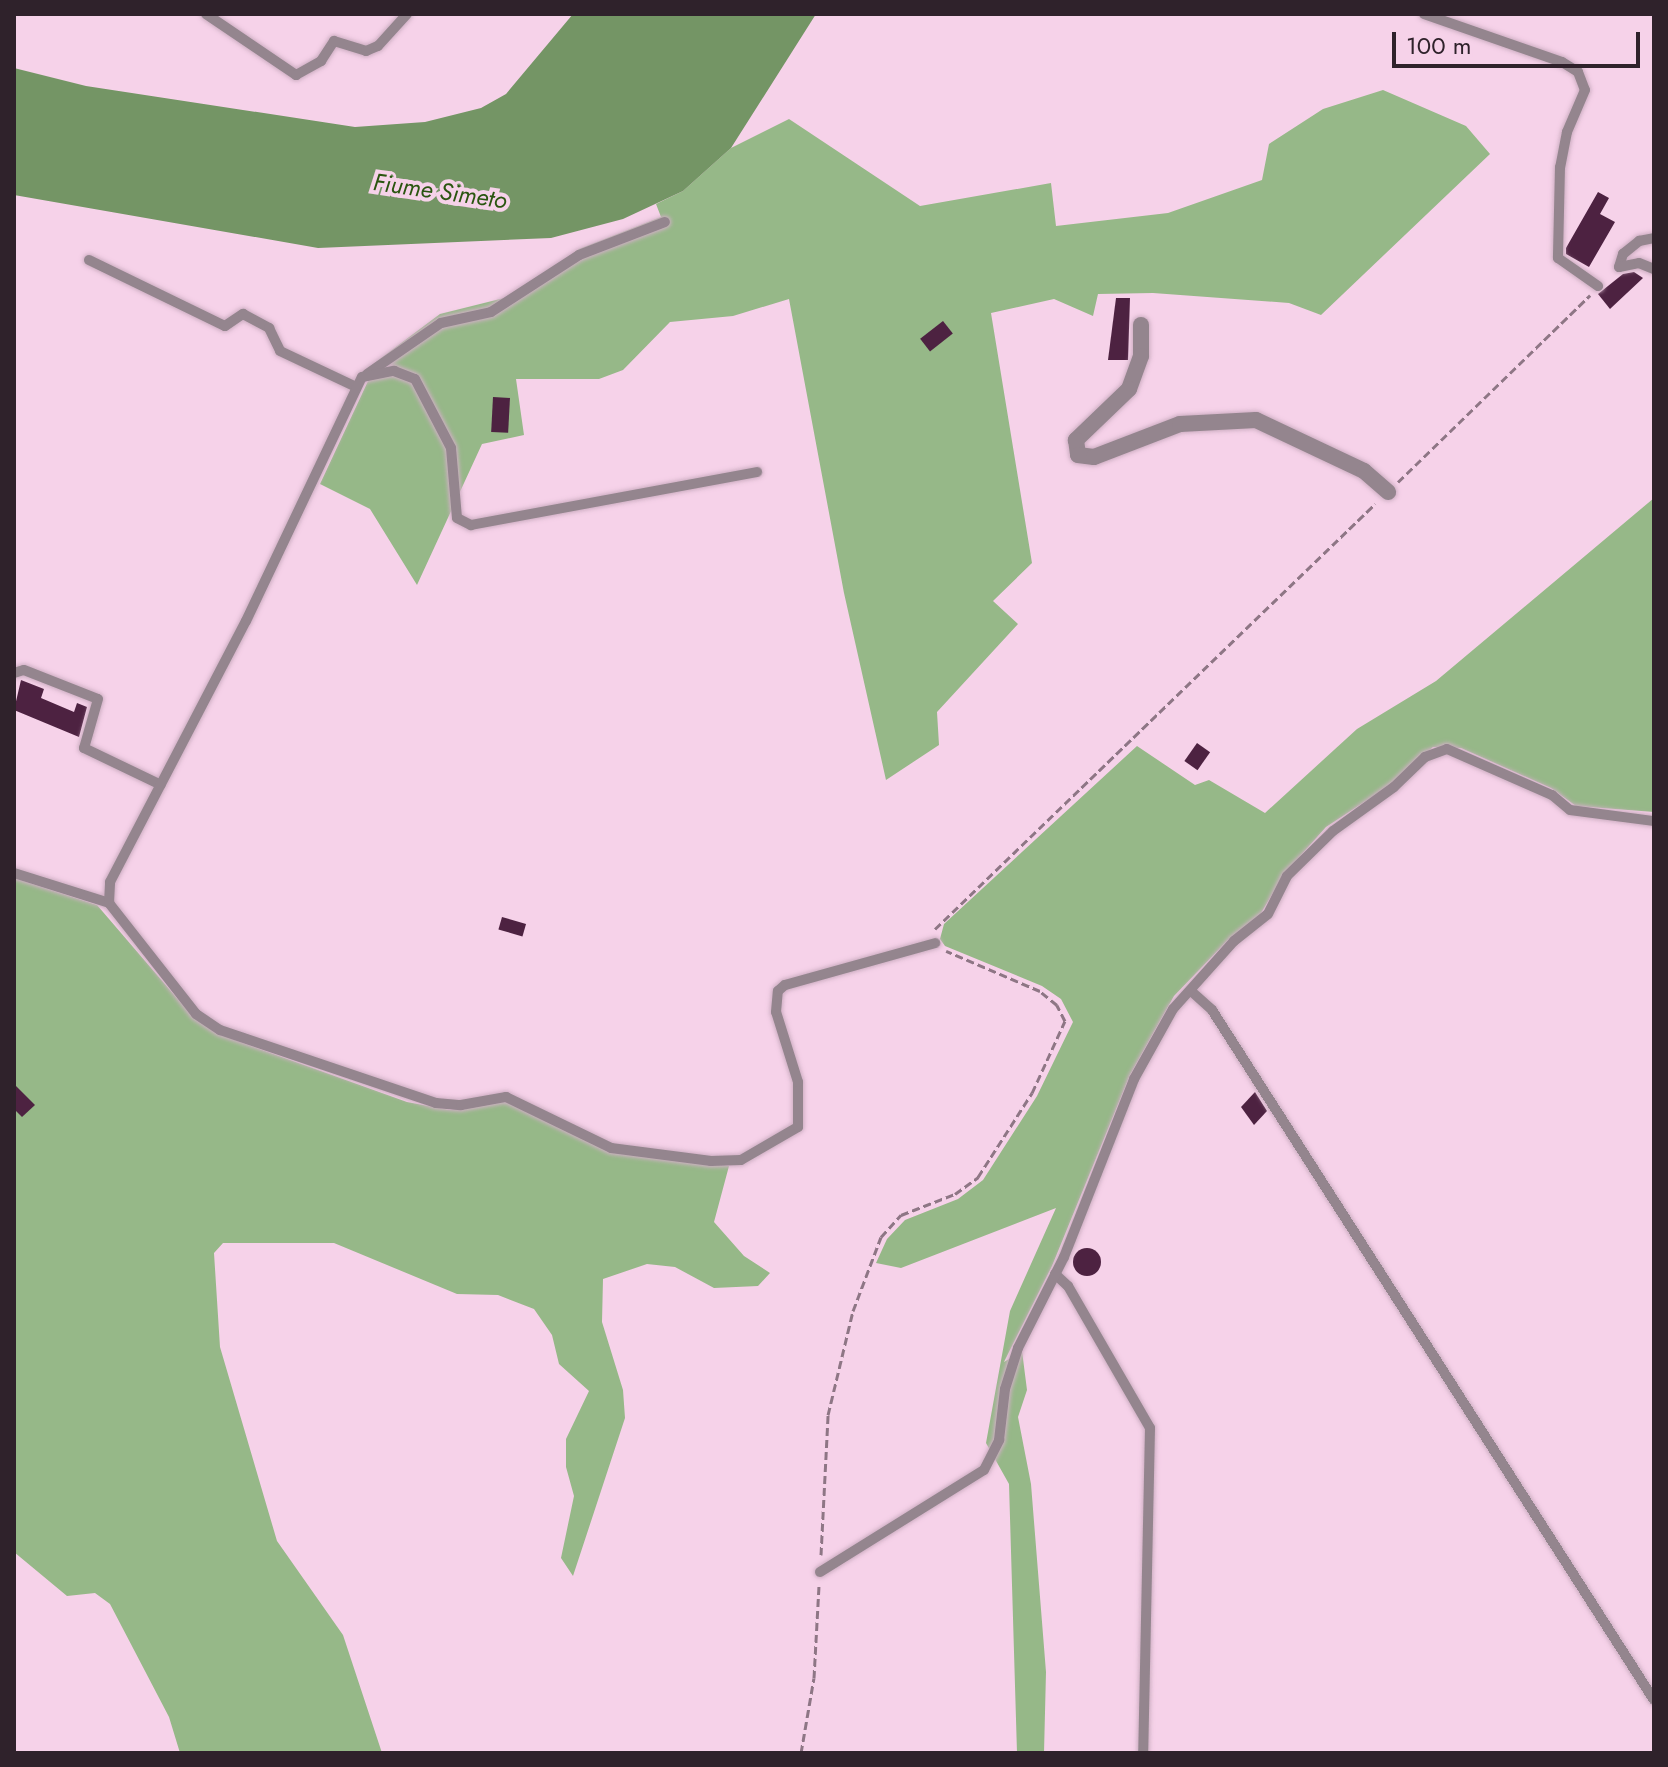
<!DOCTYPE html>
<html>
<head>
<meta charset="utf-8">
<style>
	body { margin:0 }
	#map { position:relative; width:1668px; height:1767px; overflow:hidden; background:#f6d2e9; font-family:Jost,sans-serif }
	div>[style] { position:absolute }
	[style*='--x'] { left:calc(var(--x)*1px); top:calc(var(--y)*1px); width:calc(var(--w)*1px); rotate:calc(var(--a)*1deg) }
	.green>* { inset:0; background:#96b888 }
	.water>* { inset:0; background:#749565 }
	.building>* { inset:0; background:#4d2241; transform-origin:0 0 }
	.round { border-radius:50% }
	.path>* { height:3px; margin-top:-1.5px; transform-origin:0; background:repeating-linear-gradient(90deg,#8e7685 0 8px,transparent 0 12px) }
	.roads { filter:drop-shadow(0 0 2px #ceafc3) drop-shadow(0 0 2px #ceafc3) }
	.lane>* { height:10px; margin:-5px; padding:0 5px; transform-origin:5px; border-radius:5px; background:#94858e }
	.street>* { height:16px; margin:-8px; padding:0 8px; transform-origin:8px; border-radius:8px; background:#94858e }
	span { translate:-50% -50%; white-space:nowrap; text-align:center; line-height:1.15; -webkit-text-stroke:8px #f6d2e9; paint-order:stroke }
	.water-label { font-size:24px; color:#2a5510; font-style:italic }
	.frame { position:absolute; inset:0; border:16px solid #2f222b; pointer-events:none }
	.scale { position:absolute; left:1392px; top:32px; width:248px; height:36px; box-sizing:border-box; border:4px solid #2f222b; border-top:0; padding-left:10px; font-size:24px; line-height:28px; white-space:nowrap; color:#2f222b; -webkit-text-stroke:6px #f6d2e9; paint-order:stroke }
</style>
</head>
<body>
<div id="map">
	<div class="green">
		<div style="clip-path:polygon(1383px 90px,1466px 126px,1490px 154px,1321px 315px,1289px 303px,1153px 293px,1098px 294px,1093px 316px,1054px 299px,991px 313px,1032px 563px,993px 601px,1018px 624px,937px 712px,939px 745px,886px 780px,844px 593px,789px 299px,733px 316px,670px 322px,623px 370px,599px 379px,516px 379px,524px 435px,482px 444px,417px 585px,370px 509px,320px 484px,368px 381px,357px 376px,440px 314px,512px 296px,579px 249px,661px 217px,656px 204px,683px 191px,731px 148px,789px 119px,920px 206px,1051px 183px,1056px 226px,1168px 213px,1262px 180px,1269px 144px,1323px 109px)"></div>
		<div style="clip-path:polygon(1654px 498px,1654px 812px,1576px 806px,1551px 788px,1461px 748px,1433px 747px,1392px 784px,1326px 827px,1285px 873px,1255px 923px,1228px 940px,1174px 996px,1130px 1075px,1052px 1266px,1004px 1362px,1022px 1351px,1027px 1390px,1018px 1417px,1031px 1484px,1046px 1672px,1044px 1753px,1017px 1753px,1009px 1484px,986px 1443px,1010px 1311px,1056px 1208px,901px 1268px,876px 1263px,887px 1239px,905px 1220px,958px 1199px,983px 1180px,1037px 1096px,1073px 1022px,1061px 999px,1042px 986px,945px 946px,940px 939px,944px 924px,1137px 746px,1195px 785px,1209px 780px,1265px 813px,1357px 729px,1436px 681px)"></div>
		<div style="clip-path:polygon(14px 878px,97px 905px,194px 1018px,218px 1034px,407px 1102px,450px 1110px,504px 1101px,608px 1151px,729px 1166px,714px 1222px,744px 1256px,770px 1273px,758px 1286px,714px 1288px,675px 1267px,647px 1264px,603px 1279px,602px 1322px,623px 1390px,625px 1418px,573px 1576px,561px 1558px,574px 1496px,566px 1467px,566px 1439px,589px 1391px,559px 1364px,552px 1335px,534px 1309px,498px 1295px,457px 1294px,334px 1243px,223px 1243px,214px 1253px,220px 1347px,277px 1541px,343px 1635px,382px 1753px,180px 1753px,169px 1717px,110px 1604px,95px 1593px,67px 1596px,14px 1552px)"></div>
	</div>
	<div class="water">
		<div style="clip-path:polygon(573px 14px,816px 14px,731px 148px,683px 191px,623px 219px,551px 238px,318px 248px,14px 195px,14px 68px,86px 86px,355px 127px,425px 122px,481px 108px,506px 94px)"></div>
	</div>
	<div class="building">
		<div style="clip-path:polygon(1598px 192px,1609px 198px,1600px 214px,1615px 222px,1589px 267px,1566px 254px,1566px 248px)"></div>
		<div style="clip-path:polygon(1634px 272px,1643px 278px,1610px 309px,1598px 294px,1623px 274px)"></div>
		<div style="clip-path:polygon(1116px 298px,1130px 298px,1128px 360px,1108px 360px)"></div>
		<div style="left:943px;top:321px;width:16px;height:29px;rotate:52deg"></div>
		<div style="left:493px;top:397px;width:17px;height:35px;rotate:3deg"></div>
		<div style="clip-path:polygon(21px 680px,44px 689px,41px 698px,74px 712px,77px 703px,87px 707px,79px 737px,14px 710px)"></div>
		<div style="left:1197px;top:743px;width:16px;height:22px;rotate:35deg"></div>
		<div style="left:502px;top:917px;width:25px;height:13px;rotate:16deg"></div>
		<div style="clip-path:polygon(14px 1084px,35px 1105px,22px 1117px,14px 1109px)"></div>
		<div style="clip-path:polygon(1255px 1092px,1267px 1111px,1254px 1125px,1241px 1107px)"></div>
		<div class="round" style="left:1073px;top:1248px;width:28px;height:28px"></div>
	</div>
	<div class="path">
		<div style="--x:1398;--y:482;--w:268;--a:-44.2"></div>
		<div style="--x:935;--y:929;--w:612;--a:-44.01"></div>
		<div style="--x:821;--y:1555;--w:140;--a:-87.1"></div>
		<div style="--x:828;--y:1415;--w:107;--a:-76.5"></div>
		<div style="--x:853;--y:1311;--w:79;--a:-69.3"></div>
		<div style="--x:881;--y:1237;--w:30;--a:-48"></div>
		<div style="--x:901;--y:1215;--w:58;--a:-21.3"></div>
		<div style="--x:955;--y:1194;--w:29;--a:-36"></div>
		<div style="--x:978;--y:1177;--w:100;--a:-57.3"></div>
		<div style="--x:1032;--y:1093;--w:79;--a:-65.4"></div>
		<div style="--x:1065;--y:1021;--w:18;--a:-117"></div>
		<div style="--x:1057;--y:1005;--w:22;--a:-141"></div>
		<div style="--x:1040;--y:991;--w:102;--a:-156.9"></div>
		<div style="--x:801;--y:1753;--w:76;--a:-80.2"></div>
		<div style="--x:814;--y:1678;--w:92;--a:-86.9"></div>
	</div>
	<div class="roads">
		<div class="lane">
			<div style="--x:206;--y:14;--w:109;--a:34.1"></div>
			<div style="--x:296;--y:75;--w:29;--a:-29"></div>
			<div style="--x:321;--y:61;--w:24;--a:-57"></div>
			<div style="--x:334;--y:41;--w:34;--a:17"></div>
			<div style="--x:366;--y:51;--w:13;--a:-23"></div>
			<div style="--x:378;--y:46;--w:43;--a:-47.8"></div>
			<div style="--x:1424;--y:14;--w:146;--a:19.2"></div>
			<div style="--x:1562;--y:62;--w:19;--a:32"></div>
			<div style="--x:1578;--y:72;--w:19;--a:69"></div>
			<div style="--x:1585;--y:90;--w:46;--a:113.2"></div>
			<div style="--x:1567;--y:132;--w:36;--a:101"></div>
			<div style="--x:1560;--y:167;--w:91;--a:91.3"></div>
			<div style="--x:1558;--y:258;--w:49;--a:35"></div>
			<div style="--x:89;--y:260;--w:151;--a:25.9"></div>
			<div style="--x:225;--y:326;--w:22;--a:-34"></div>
			<div style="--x:243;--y:314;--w:30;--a:28"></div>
			<div style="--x:269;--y:328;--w:25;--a:64"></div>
			<div style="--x:280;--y:351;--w:82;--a:25.3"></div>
			<div style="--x:1619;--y:267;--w:14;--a:-73"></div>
			<div style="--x:1623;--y:254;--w:21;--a:-39"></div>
			<div style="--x:1639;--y:241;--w:15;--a:-11"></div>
			<div style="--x:1619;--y:267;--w:20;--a:-11"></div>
			<div style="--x:1639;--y:263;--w:16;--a:22"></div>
			<div style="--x:367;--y:374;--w:90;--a:-34.6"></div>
			<div style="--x:441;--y:323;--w:51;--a:-12.4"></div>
			<div style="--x:491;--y:312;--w:105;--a:-32.9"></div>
			<div style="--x:579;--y:255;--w:92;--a:-21"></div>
			<div style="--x:14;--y:673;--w:10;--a:-17"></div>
			<div style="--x:24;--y:670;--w:79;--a:21.4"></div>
			<div style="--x:98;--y:699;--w:51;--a:105.9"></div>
			<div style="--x:84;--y:748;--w:85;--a:25.7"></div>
			<div style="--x:14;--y:873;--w:100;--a:17.5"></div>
			<div style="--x:109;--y:903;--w:141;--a:51.9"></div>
			<div style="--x:196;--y:1014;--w:29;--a:34"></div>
			<div style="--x:220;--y:1030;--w:228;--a:18.7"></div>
			<div style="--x:436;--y:1103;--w:25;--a:5"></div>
			<div style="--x:461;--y:1105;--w:46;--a:-10.1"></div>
			<div style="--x:506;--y:1097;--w:117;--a:25.9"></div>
			<div style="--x:611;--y:1148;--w:101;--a:7.4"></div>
			<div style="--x:711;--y:1161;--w:30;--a:-2"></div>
			<div style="--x:741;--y:1160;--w:66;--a:-30.1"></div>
			<div style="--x:798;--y:1127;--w:45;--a:-90"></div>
			<div style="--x:798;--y:1082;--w:73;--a:-107.4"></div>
			<div style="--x:776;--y:1012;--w:21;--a:-85"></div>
			<div style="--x:778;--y:991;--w:9;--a:-41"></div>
			<div style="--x:785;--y:985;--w:156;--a:-15.6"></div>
			<div style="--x:109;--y:903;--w:21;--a:-87"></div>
			<div style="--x:110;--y:882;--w:294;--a:-62.5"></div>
			<div style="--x:246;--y:621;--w:270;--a:-64.6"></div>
			<div style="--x:362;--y:377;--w:33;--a:-11"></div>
			<div style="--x:394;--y:371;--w:22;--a:21"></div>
			<div style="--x:415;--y:379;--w:78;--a:62.4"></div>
			<div style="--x:451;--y:448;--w:70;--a:85.1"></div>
			<div style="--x:457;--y:518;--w:16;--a:27"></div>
			<div style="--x:471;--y:525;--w:291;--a:-10.5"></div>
			<div style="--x:1191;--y:991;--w:28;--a:42"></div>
			<div style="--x:1212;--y:1010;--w:819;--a:57.36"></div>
			<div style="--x:1055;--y:1274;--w:18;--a:43"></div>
			<div style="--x:1068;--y:1286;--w:164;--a:60"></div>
			<div style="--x:1150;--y:1428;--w:325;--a:91.2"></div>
			<div style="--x:820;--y:1572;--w:193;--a:-31.9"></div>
			<div style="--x:984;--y:1470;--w:34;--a:-63"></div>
			<div style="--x:999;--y:1440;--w:51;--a:-83.3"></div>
			<div style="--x:1005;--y:1389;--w:43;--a:-72.4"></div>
			<div style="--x:1018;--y:1348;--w:102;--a:-63.2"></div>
			<div style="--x:1064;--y:1257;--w:191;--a:-68.5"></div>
			<div style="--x:1134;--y:1079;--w:80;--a:-60.9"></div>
			<div style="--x:1173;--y:1009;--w:91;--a:-48.1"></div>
			<div style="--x:1234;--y:941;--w:43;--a:-38.5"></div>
			<div style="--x:1268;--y:914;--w:42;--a:-63.4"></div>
			<div style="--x:1287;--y:876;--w:64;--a:-44.4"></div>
			<div style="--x:1333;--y:831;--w:75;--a:-35.8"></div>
			<div style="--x:1394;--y:787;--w:43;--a:-44.1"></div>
			<div style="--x:1425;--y:757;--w:23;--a:-20"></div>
			<div style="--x:1447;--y:749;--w:115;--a:23.7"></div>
			<div style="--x:1552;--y:795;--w:23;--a:40"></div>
			<div style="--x:1570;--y:810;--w:85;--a:7.5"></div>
		</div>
		<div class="street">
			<div style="--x:1141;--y:325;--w:31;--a:90"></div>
			<div style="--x:1141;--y:356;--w:35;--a:110"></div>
			<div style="--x:1129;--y:389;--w:74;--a:136.1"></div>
			<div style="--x:1076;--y:440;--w:15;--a:82"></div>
			<div style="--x:1078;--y:455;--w:16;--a:7"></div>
			<div style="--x:1094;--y:457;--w:92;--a:-21"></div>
			<div style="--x:1180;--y:424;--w:76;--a:-3"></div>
			<div style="--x:1256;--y:420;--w:119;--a:25.3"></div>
			<div style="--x:1364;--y:471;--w:32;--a:41"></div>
		</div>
	</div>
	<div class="water-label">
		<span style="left:440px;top:191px;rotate:8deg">Fiume Simeto</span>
	</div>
	<div class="frame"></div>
	<div class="scale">100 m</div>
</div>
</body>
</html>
